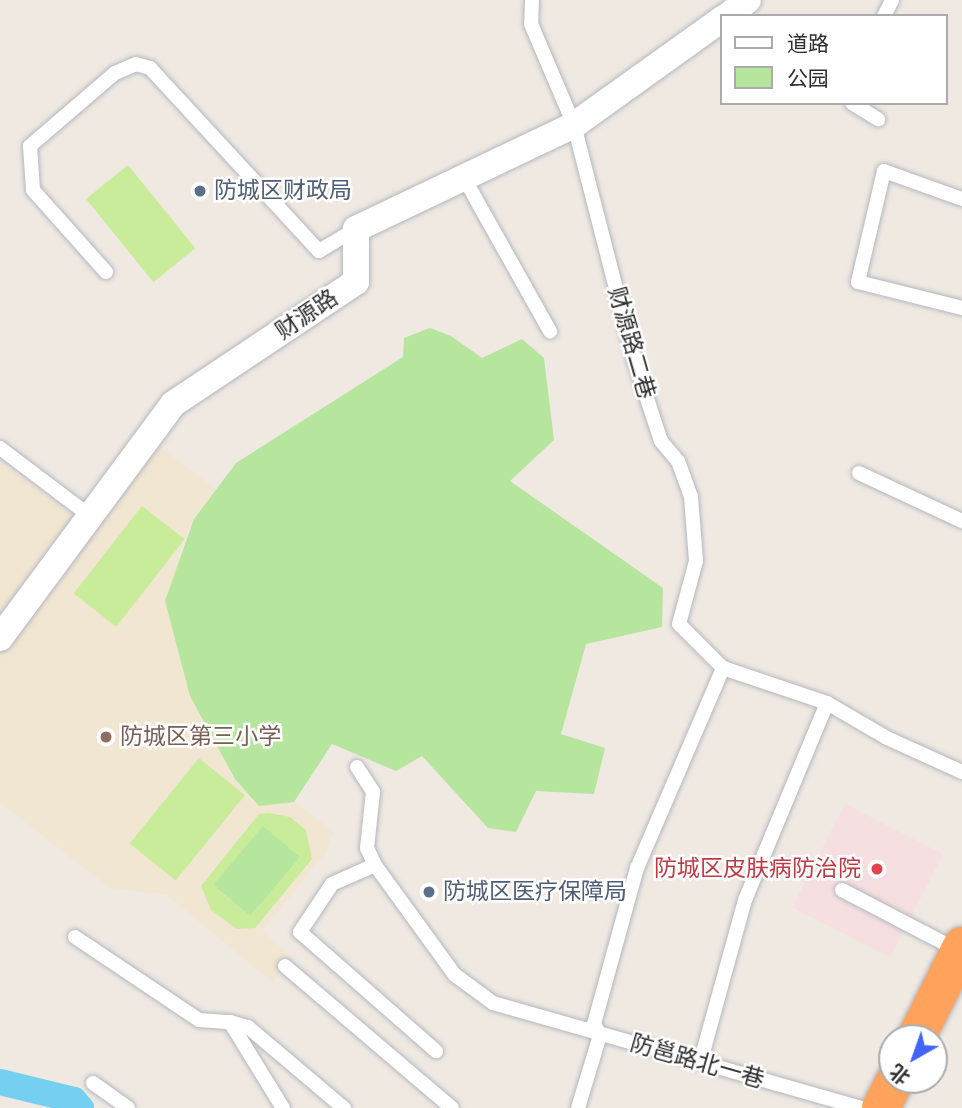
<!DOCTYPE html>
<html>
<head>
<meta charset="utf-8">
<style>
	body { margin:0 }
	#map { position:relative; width:962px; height:1108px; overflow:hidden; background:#efe9e1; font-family:"Source Sans 3","Noto Sans SC",sans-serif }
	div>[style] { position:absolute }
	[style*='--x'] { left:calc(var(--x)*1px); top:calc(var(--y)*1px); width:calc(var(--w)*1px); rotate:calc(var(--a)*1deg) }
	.education>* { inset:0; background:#f0e6d1 }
	.medical>* { inset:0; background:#f5dfe0; transform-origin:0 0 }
	.green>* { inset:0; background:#b6e59e; transform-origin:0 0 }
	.pitch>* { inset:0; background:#c9ec9a; transform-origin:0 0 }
	.canal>* { height:26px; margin:-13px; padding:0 13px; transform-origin:13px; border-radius:13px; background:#75cff0 }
	.roads { filter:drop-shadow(0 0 2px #b4b7c1) drop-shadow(0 0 2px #b4b7c1) }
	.lane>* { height:14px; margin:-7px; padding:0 7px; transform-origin:7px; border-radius:7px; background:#fff }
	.street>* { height:26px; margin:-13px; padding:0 13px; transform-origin:13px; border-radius:13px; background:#fff }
	.highway>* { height:38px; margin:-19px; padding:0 19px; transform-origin:19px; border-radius:19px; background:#ffa35c }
	.dots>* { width:19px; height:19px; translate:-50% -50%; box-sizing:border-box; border:4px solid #fff; border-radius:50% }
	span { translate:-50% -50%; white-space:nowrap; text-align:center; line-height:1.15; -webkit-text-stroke:5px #fff; paint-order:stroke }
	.service-label { font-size:23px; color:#4e5e75 }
	.left { translate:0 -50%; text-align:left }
	.street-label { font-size:23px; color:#2e2e2e }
	.education-label { font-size:23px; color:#785e54 }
	.health-label { font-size:23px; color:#be3a42 }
	.right { translate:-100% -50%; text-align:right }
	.legend { position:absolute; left:720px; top:14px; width:228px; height:91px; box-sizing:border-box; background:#fff; border:2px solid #ababab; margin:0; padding:9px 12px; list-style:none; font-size:21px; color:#2e2e2e }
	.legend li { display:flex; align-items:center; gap:14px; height:35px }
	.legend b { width:35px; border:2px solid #ababab }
	.north { position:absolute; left:878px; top:1024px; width:70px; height:70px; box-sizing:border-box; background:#fff; border:2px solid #ababab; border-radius:50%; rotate:220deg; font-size:19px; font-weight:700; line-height:28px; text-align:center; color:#2e2e2e }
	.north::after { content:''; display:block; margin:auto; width:24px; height:32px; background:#4264fb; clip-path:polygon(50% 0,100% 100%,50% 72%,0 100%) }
</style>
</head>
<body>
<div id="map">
	<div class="education">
		<div style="clip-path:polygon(153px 442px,216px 489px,194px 519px,178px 555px,259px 806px,294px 802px,333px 831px,327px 851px,262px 931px,293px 958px,272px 982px,167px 895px,110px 888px,0 803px,0 462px,90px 527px)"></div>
	</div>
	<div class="medical">
		<div style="left:845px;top:804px;width:110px;height:116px;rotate:27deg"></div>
	</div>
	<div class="green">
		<div style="clip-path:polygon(430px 328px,451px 336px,482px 358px,522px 339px,544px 358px,554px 440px,510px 481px,663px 588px,662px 627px,586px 644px,561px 734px,605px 748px,594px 794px,536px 791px,516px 832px,488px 828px,422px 756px,396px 771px,332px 744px,294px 802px,259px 806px,235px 779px,190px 696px,165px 601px,194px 519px,236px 463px,403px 357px,404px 338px)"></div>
		<div style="left:263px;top:825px;width:50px;height:78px;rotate:40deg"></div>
	</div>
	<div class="pitch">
		<div style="left:128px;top:165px;width:107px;height:54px;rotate:51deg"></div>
		<div style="left:142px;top:506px;width:54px;height:111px;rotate:38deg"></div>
		<div style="left:199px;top:758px;width:59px;height:110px;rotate:39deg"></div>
		<div style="clip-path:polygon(evenodd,269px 813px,290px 817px,306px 830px,312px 859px,255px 928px,237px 929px,211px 910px,201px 886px,259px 814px,269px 813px,263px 826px,300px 857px,250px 916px,213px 885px,263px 826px)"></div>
	</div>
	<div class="canal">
		<div style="--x:0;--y:1082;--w:76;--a:13.7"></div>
		<div style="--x:74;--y:1100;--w:11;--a:49"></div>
	</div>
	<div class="roads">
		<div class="lane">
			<div style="--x:532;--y:0;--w:24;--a:92"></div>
			<div style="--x:531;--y:24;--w:110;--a:66.9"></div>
			<div style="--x:574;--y:125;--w:245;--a:75.6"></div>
			<div style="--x:635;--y:362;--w:83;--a:71.8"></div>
			<div style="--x:661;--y:441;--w:26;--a:50"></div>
			<div style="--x:678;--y:461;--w:38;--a:70"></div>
			<div style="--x:691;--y:497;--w:64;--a:85.5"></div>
			<div style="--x:696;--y:561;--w:65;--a:105.1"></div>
			<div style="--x:679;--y:624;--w:62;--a:45"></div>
			<div style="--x:884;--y:16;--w:18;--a:-63"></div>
			<div style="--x:852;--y:103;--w:31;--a:32"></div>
			<div style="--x:464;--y:178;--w:176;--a:60.7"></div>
			<div style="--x:962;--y:199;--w:83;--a:-160.3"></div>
			<div style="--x:884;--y:171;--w:114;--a:103.2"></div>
			<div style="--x:858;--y:282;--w:107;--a:14"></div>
			<div style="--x:106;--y:272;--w:110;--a:-131.7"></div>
			<div style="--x:33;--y:190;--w:44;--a:-93.9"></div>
			<div style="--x:30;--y:146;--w:112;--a:-40.7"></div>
			<div style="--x:115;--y:73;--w:23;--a:-23"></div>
			<div style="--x:136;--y:64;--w:15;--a:16"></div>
			<div style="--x:150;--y:68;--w:249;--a:47.3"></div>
			<div style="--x:319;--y:251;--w:43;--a:-30.7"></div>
			<div style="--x:0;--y:448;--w:113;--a:37.1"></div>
			<div style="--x:859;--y:473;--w:114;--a:25"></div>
			<div style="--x:827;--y:703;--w:69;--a:30.3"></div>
			<div style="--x:887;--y:738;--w:82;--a:24.4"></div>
			<div style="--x:357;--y:767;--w:30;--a:57"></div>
			<div style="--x:373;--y:792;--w:56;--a:96.1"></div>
			<div style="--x:367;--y:848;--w:19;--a:65"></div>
			<div style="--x:375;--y:865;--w:136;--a:54"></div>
			<div style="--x:455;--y:975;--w:47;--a:36.4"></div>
			<div style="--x:493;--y:1003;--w:384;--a:15.9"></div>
			<div style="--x:375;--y:865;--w:47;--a:156.2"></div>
			<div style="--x:332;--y:884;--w:58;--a:123.7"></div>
			<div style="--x:300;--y:932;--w:181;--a:41.2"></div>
			<div style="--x:842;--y:890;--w:132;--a:27.5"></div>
			<div style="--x:75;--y:937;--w:149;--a:33.8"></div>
			<div style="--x:199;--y:1020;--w:31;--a:4"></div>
			<div style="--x:230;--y:1022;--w:101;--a:58.4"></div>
			<div style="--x:285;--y:966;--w:219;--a:40.4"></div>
			<div style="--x:230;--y:1022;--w:19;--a:16"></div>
			<div style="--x:248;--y:1027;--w:126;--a:40.2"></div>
			<div style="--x:93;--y:1083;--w:43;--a:35.5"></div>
			<div style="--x:578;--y:1108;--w:76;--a:-73.2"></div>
			<div style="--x:600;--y:1035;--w:13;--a:-119"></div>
			<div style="--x:594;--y:1024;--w:162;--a:-74.6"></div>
			<div style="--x:637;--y:868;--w:218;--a:-66.7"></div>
			<div style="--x:723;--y:668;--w:110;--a:18.6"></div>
			<div style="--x:827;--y:703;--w:213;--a:112.6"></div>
			<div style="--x:745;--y:900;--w:169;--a:105.4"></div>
		</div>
		<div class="street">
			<div style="--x:727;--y:16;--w:26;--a:-37"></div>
			<div style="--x:0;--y:638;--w:291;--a:-53.5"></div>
			<div style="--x:173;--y:404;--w:220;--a:-33.7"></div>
			<div style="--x:356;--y:282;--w:53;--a:-90"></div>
			<div style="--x:356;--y:229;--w:242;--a:-25.5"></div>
			<div style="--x:574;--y:125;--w:182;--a:-35.6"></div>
		</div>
		<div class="highway">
			<div style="--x:916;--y:1038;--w:103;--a:-63.4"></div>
			<div style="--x:881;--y:1108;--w:31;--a:-63"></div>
		</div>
	</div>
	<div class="dots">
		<div style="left:200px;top:191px;background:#5c6f8a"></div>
		<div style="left:106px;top:737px;background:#8d6e63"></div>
		<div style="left:877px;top:869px;background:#e0444e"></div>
		<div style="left:429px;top:892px;background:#5c6f8a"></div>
	</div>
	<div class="service-label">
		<span class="left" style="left:214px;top:191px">防城区财政局</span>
		<span class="left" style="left:443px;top:892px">防城区医疗保障局</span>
	</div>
	<div class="street-label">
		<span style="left:307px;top:315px;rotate:-34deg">财源路</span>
		<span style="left:631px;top:343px;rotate:74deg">财源路二巷</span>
		<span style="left:697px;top:1062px;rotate:16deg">防邕路北一巷</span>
	</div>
	<div class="education-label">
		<span class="left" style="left:120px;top:737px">防城区第三小学</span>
	</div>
	<div class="health-label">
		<span class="right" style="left:861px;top:869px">防城区皮肤病防治院</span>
	</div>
	<ul class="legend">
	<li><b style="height:9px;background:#fff"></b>道路</li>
	<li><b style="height:19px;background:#b6e59e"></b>公园</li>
	</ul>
	<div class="north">北</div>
</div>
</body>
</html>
